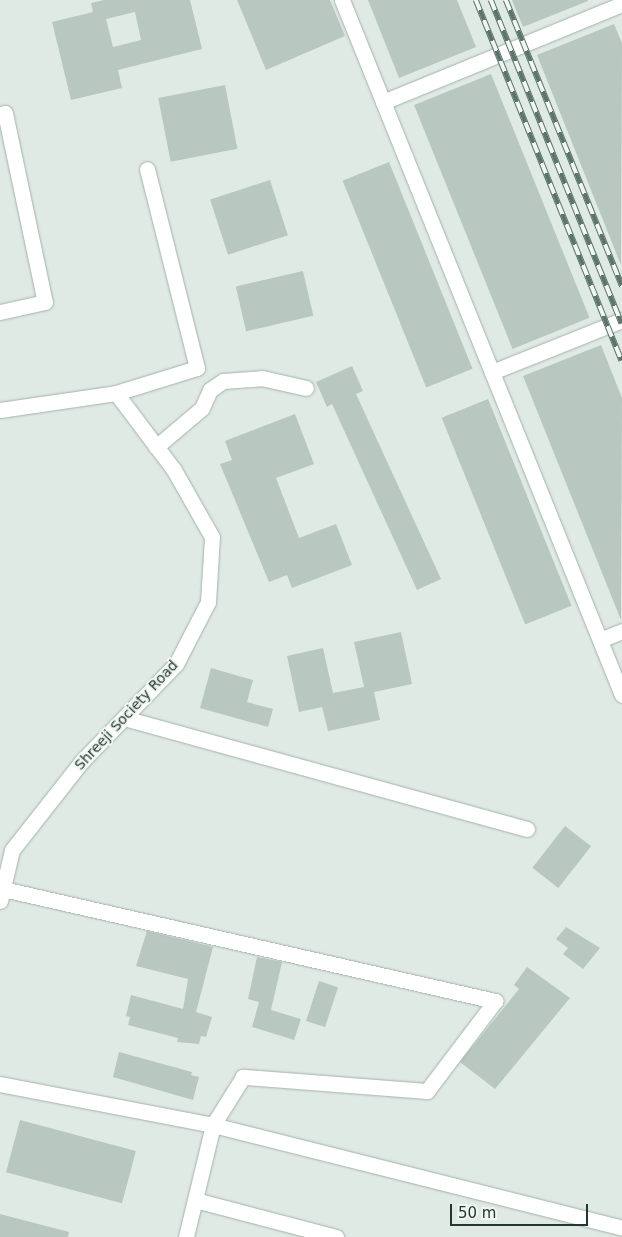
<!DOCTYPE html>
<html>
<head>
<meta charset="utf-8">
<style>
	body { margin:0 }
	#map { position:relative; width:622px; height:1237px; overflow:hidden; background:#e0eae4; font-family:"DejaVu Sans",sans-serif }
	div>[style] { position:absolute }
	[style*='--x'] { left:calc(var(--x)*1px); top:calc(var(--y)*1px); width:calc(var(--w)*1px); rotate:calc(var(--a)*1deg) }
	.building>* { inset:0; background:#b8c7bf; transform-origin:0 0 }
	.roads { filter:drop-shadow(0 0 1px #a3b1aa) drop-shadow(0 0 1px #a3b1aa) }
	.minor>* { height:15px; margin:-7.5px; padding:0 7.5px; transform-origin:7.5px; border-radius:7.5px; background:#fff }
	.rail>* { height:5.5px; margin-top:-2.75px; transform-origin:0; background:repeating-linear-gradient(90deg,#f0f6f2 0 11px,#5c746b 0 22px); box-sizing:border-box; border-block:1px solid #5c746b }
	span { translate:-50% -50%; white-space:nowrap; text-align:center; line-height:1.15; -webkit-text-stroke:4px #f0f6f2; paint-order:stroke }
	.street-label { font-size:14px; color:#22382f }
	.scale { position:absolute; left:450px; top:1204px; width:138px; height:22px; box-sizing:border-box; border:2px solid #22382f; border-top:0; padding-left:6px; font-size:15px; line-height:18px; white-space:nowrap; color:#22382f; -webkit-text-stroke:4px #f0f6f2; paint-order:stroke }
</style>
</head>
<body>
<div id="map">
	<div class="building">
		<div style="clip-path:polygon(evenodd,104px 0,190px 0,202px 49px,118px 70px,122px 88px,71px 100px,52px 22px,93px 12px,91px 3px,104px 0,135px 12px,141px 40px,113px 47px,106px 19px,135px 12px)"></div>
		<div style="clip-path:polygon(237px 0,330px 0,345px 36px,266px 70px)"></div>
		<div style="clip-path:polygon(368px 0,457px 0,476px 47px,399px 78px)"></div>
		<div style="clip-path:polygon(512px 0,588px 0,588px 1px,523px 27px)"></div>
		<div style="clip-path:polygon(614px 24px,622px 43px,621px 265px,537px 55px)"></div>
		<div style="left:491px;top:74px;width:263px;height:83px;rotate:68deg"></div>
		<div style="left:225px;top:85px;width:65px;height:68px;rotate:79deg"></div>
		<div style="left:389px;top:162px;width:223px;height:50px;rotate:68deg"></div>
		<div style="left:270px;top:180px;width:58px;height:63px;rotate:72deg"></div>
		<div style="left:303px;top:271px;width:46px;height:69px;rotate:77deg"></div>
		<div style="clip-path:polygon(601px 345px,622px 398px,621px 620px,523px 376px)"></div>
		<div style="clip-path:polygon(352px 366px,363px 391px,356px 394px,441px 579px,417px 590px,332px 404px,327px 407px,316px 382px)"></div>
		<div style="left:488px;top:399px;width:223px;height:50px;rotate:68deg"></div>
		<div style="clip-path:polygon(295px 414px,314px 464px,276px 478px,299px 538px,336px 524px,352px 565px,292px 588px,287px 575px,269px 582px,220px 464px,232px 460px,225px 441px)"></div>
		<div style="clip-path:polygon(401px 632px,412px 684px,374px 692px,380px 720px,328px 731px,322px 707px,299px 712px,287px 656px,323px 648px,333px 693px,364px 687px,354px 642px)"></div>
		<div style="clip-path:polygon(211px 668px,253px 680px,247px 702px,273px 709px,268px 727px,200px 708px)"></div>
		<div style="left:565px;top:826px;width:33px;height:53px;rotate:38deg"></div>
		<div style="clip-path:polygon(566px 927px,600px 948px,583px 969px,563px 954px,568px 948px,556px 939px)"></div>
		<div style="clip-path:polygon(147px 931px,213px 947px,196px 1012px,212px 1017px,206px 1037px,201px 1036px,199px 1044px,177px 1042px,178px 1038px,128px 1025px,130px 1017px,126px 1016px,131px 995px,183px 1009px,188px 979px,136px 966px)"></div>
		<div style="clip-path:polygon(257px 957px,282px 962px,271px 1010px,301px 1019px,294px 1040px,252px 1027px,259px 1002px,248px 999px)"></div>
		<div style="clip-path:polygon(527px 967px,570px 998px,495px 1089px,460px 1062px,519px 989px,514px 985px)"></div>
		<div style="left:319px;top:981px;width:20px;height:42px;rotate:18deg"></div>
		<div style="clip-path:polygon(119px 1052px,192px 1072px,191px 1075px,199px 1077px,193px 1100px,113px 1077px)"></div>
		<div style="left:20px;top:1120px;width:120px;height:54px;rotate:15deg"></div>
		<div style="clip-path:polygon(0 1214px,69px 1232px,68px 1237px,0 1237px)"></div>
	</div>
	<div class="roads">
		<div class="minor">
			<div style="--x:342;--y:0;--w:749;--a:68.06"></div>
			<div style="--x:383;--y:102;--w:258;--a:-22.3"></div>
			<div style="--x:0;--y:114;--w:5;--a:-11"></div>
			<div style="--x:5;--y:113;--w:193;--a:78.1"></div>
			<div style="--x:45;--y:302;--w:46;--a:167.5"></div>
			<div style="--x:492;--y:372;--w:140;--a:-21.8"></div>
			<div style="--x:0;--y:410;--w:117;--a:-8.3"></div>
			<div style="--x:116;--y:393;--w:85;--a:-17.2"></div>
			<div style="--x:197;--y:368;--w:205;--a:-104.1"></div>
			<div style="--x:156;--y:447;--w:60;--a:-40.3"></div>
			<div style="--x:202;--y:408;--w:20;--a:-66"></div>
			<div style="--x:210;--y:390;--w:16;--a:-35"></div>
			<div style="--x:223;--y:381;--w:39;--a:-4"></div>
			<div style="--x:262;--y:378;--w:45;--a:12.8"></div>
			<div style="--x:600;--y:640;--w:24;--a:-22"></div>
			<div style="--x:124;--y:718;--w:418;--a:15.4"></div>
			<div style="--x:3;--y:889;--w:505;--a:12.82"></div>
			<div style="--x:495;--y:1001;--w:113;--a:127.1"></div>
			<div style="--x:427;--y:1091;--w:185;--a:-175.6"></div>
			<div style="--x:243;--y:1077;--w:57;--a:122"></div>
			<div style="--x:213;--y:1125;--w:115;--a:103.6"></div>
			<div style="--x:0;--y:901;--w:52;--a:-76.8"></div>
			<div style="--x:12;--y:850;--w:113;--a:-51.8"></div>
			<div style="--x:82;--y:761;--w:135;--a:-45.9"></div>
			<div style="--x:176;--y:664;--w:70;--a:-62.7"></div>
			<div style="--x:208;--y:602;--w:65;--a:-86.5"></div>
			<div style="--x:212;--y:537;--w:77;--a:-119.6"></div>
			<div style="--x:174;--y:470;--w:96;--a:-127"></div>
			<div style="--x:0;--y:1084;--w:217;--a:10.9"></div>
			<div style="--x:213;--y:1125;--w:422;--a:14.1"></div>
			<div style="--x:195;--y:1200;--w:146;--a:14.7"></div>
		</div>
	</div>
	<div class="rail">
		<div style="--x:476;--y:0;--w:389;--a:68"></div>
		<div style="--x:491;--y:0;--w:349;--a:68"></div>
		<div style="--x:506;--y:0;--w:309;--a:67.9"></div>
	</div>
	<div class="street-label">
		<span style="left:126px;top:715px;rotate:-47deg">Shreeji Society Road</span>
	</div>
	<div class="scale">50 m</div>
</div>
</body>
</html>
